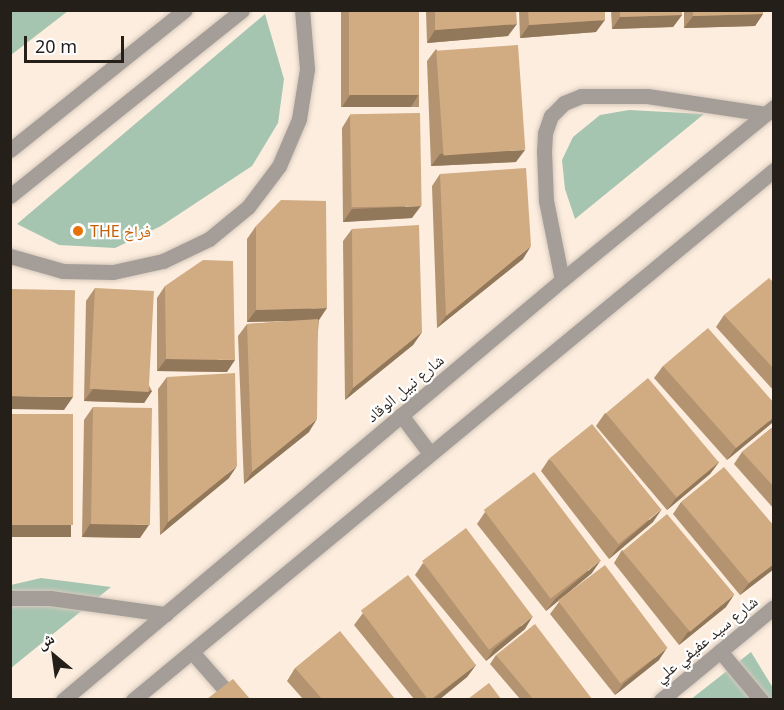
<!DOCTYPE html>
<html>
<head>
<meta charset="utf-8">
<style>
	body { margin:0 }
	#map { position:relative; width:784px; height:710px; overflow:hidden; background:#fcedde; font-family:"Noto Sans","Noto Naskh Arabic",sans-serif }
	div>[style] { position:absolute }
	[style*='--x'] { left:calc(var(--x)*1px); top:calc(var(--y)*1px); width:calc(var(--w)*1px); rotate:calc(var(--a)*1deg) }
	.green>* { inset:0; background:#a5c5b1 }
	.roads { filter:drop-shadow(0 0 2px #d5c8bb) drop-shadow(0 0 2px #d5c8bb) }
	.service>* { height:15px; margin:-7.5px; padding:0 7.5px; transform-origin:7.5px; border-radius:7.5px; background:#a59d98 }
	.minor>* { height:15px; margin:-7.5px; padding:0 7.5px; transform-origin:7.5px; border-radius:7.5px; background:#a59d98 }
	.tertiary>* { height:15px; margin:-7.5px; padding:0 7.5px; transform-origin:7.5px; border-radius:7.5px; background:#a59d98 }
	.wall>* { inset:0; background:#b49370; transform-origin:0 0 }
	.shaded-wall>* { inset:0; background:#92785b; transform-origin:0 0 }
	.building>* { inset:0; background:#d1ab82; transform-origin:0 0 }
	.dots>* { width:16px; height:16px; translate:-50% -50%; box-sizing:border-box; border:3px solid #fff; border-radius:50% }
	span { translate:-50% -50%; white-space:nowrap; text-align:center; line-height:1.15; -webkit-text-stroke:4.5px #fff; paint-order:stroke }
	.food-label { font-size:16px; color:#c56008 }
	.left { translate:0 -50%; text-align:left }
	.street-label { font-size:16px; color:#251f1a }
	.frame { position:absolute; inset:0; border:12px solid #251f1a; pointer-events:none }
	.north { position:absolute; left:24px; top:626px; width:60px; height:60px; -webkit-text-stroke:4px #fff; paint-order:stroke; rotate:331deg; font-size:16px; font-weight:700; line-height:24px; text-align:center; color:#251f1a }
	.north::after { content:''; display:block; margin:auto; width:21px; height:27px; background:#251f1a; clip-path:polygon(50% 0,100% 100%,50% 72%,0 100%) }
	.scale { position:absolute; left:24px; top:36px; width:100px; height:27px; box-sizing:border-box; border:3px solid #251f1a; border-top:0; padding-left:8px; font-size:18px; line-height:21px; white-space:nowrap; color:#251f1a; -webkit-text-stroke:4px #fff; paint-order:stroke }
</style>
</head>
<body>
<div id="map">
	<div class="green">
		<div style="clip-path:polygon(11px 10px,68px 10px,68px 11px,11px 55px)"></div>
		<div style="clip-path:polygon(265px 14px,284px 79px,278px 123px,252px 166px,161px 226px,115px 248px,59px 245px,17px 224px)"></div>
		<div style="clip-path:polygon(629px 110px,704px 114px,575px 219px,565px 189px,562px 160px,573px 137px,600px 115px)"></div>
		<div style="clip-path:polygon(41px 578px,111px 587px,11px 668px,11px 585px)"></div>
		<div style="clip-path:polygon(751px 652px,773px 688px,773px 699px,690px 700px)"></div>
	</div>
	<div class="roads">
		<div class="service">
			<div style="--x:10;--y:256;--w:55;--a:15.8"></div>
			<div style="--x:63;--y:271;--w:50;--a:1.1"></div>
			<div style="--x:113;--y:272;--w:51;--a:-12.4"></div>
			<div style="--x:163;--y:261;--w:51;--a:-25.6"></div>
			<div style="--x:209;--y:239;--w:50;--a:-39.4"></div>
			<div style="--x:248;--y:207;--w:51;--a:-52.9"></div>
			<div style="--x:279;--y:166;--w:51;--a:-66.9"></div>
			<div style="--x:299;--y:119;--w:51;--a:-80.9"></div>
			<div style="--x:307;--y:69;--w:59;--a:-94.8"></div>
			<div style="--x:562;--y:280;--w:81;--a:-101.4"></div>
			<div style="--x:546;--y:201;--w:49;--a:-92.3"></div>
			<div style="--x:544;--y:152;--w:19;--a:-87"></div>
			<div style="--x:545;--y:133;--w:18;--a:-71"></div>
			<div style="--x:551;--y:116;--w:18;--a:-45"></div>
			<div style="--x:564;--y:103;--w:18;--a:-22"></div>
			<div style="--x:581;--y:96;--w:66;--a:0"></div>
			<div style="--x:647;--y:96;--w:120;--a:8.6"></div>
			<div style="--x:10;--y:598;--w:40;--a:0"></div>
			<div style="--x:50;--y:598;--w:117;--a:7.9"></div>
		</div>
		<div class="minor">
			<div style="--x:10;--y:150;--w:224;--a:-38.7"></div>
			<div style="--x:10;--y:196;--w:297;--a:-38.7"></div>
			<div style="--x:720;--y:651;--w:64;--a:50.1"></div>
			<div style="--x:192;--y:652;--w:64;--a:48.8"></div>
			<div style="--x:661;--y:700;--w:146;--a:-39.5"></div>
		</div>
		<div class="tertiary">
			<div style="--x:401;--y:415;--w:46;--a:52.9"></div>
			<div style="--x:63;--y:700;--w:652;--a:-40.09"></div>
			<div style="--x:562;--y:280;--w:274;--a:-39.2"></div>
			<div style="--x:133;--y:700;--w:832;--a:-39.59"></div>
		</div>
	</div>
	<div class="wall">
		<div style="left:341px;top:10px;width:78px;height:97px"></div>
		<div style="clip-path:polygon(426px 10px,516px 10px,508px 36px,427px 43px)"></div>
		<div style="clip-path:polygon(519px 10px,605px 10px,596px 32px,520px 38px)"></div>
		<div style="clip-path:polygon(611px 10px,681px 10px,682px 15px,673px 27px,612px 29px)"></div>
		<div style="clip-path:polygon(684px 10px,763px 10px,763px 14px,755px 26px,684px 28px)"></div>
		<div style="clip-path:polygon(436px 49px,516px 162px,431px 166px,427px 61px)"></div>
		<div style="clip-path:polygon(350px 115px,412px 218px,343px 222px,342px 128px)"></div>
		<div style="clip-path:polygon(440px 174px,523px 259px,437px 328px,432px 186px)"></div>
		<div style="clip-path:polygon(256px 226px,319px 320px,309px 432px,244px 484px,238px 336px,247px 324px,293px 321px,247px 322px,247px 239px)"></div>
		<div style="clip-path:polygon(352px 229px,422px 332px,413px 345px,345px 400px,343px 241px)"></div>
		<div style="clip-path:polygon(774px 283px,774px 391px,716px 327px,724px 315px)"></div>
		<div style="clip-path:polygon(165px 286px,227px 372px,157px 371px,157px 298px)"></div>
		<div style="clip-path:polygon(95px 288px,152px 391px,144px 403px,84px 401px,86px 301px)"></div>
		<div style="clip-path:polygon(663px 366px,772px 423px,727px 460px,654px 378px)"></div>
		<div style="clip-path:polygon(167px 377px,229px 478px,160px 535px,158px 389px)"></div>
		<div style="clip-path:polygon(93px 407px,140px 538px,82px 537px,84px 420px)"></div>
		<div style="clip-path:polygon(605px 413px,719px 462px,710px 474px,667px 510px,596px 426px)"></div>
		<div style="clip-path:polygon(774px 426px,774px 509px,734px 464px,742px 452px)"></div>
		<div style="clip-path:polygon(549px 459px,653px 522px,609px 559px,541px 471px)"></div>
		<div style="clip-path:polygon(681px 502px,774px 526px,774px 569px,740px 595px,673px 514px)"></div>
		<div style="clip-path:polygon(485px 512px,592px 573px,546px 611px,477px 524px)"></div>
		<div style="clip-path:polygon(622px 550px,726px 607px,679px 645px,614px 563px)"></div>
		<div style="clip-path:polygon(423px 563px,525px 629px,486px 661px,415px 575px)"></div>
		<div style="clip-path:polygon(559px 602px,659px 660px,615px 695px,550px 614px)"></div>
		<div style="clip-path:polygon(363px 613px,476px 665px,467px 677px,440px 699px,414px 699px,354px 625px)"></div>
		<div style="clip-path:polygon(496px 655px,592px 699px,520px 699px,490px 664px)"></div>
		<div style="clip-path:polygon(295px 668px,395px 699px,303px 699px,287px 681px)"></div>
	</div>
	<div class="shaded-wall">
		<div style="clip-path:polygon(763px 14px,755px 26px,684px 28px,693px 16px)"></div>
		<div style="clip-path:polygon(682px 15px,673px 27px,612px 29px,620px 17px)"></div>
		<div style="clip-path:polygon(605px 20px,596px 32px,520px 38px,529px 25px)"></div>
		<div style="clip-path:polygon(517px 24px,508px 36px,427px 43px,435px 30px)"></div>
		<div style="clip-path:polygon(419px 94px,411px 107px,342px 107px,350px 95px)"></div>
		<div style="clip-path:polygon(525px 150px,516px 162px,431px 166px,440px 154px)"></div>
		<div style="clip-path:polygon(421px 206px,412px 218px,343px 222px,352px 209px)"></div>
		<div style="clip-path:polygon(531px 246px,523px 259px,437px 328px,446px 316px)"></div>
		<div style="clip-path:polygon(327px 308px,319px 320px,247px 322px,256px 310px)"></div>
		<div style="clip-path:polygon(422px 332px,413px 345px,345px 400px,353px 388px)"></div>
		<div style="clip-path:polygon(166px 359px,235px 360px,227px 372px,157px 371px)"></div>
		<div style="clip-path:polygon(93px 389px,152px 391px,144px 403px,84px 401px)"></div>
		<div style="clip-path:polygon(10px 396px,73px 397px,64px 410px,10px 409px)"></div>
		<div style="clip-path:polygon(774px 417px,774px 421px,772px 423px,727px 460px,736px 448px)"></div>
		<div style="clip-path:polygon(317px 419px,309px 432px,244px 484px,252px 472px)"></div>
		<div style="clip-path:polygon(719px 462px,710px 474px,667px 510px,676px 498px)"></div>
		<div style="clip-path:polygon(237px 466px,229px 478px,160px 535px,168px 522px)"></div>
		<div style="clip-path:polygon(662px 509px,653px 522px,609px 559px,618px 547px)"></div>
		<div style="clip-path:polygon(90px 524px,149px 525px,140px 538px,82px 537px)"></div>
		<div style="left:10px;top:525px;width:61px;height:12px"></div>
		<div style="clip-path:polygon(601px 560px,592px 573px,546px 611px,555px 599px)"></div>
		<div style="clip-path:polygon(774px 564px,774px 569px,740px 595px,749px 583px)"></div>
		<div style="clip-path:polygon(734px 595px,726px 607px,679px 645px,687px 633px)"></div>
		<div style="clip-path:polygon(533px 616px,525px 629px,486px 661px,494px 649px)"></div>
		<div style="clip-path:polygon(667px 648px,659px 660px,615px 695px,624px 683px)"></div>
		<div style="clip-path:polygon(476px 665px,467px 677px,440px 699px,433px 699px)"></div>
	</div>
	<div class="building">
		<div style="left:349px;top:10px;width:70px;height:85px"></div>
		<div style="clip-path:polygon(435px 10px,516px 10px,517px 24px,435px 30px)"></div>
		<div style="clip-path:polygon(528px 10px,605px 10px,605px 20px,529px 25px)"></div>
		<div style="clip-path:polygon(620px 10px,681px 10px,682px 15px,620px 17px)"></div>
		<div style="clip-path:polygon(693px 10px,763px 10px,763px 14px,693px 16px)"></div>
		<div style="left:518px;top:45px;width:105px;height:82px;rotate:86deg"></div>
		<div style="left:420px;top:113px;width:93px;height:70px;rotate:89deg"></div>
		<div style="clip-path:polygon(526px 168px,531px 246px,446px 316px,440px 174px)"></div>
		<div style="clip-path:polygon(281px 200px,326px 201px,327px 308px,256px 310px,256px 226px)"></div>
		<div style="clip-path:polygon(419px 225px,422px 332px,353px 388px,352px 229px)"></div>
		<div style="clip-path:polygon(203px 260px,233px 261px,235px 360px,166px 359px,165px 286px)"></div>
		<div style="clip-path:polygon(769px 278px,774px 283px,774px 369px,724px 315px)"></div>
		<div style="left:95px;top:288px;width:59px;height:101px;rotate:3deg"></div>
		<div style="left:10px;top:289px;width:65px;height:107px;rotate:1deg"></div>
		<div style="clip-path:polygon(318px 319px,317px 419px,252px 472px,247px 324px)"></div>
		<div style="clip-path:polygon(708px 328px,774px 403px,774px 417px,736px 448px,663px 366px)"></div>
		<div style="clip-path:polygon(235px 373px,237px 466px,168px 522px,167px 377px)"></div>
		<div style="left:648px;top:378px;width:110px;height:55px;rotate:50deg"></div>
		<div style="left:93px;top:407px;width:59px;height:117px;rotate:1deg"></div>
		<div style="left:10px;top:414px;width:63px;height:111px"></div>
		<div style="left:592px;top:424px;width:110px;height:55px;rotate:51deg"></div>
		<div style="clip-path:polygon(774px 426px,774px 487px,742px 452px)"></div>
		<div style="clip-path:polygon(724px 467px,774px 526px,774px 564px,749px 583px,681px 502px)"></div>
		<div style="left:534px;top:472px;width:111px;height:63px;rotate:53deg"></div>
		<div style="left:667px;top:514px;width:105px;height:58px;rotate:50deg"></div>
		<div style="left:466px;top:528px;width:111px;height:55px;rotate:53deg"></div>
		<div style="left:605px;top:565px;width:104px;height:59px;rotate:53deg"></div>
		<div style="left:408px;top:575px;width:113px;height:59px;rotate:53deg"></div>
		<div style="clip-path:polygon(535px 624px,592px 699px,533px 699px,496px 655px)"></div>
		<div style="clip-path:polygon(340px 631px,395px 699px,322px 699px,295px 668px)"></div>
		<div style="clip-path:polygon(233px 679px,250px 699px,207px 699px)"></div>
		<div style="clip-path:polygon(489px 683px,501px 699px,468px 699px)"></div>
	</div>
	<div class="dots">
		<div style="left:78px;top:231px;background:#e8710a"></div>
	</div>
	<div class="food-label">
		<span class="left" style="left:90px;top:231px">THE فراخ</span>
	</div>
	<div class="street-label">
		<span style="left:405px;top:388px;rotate:-40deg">شارع نبيل الوقاد</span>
		<span style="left:706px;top:639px;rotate:-39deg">شارع سيد عفيفي علي</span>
	</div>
	<div class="frame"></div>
	<div class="north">ش</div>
	<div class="scale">20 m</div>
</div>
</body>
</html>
